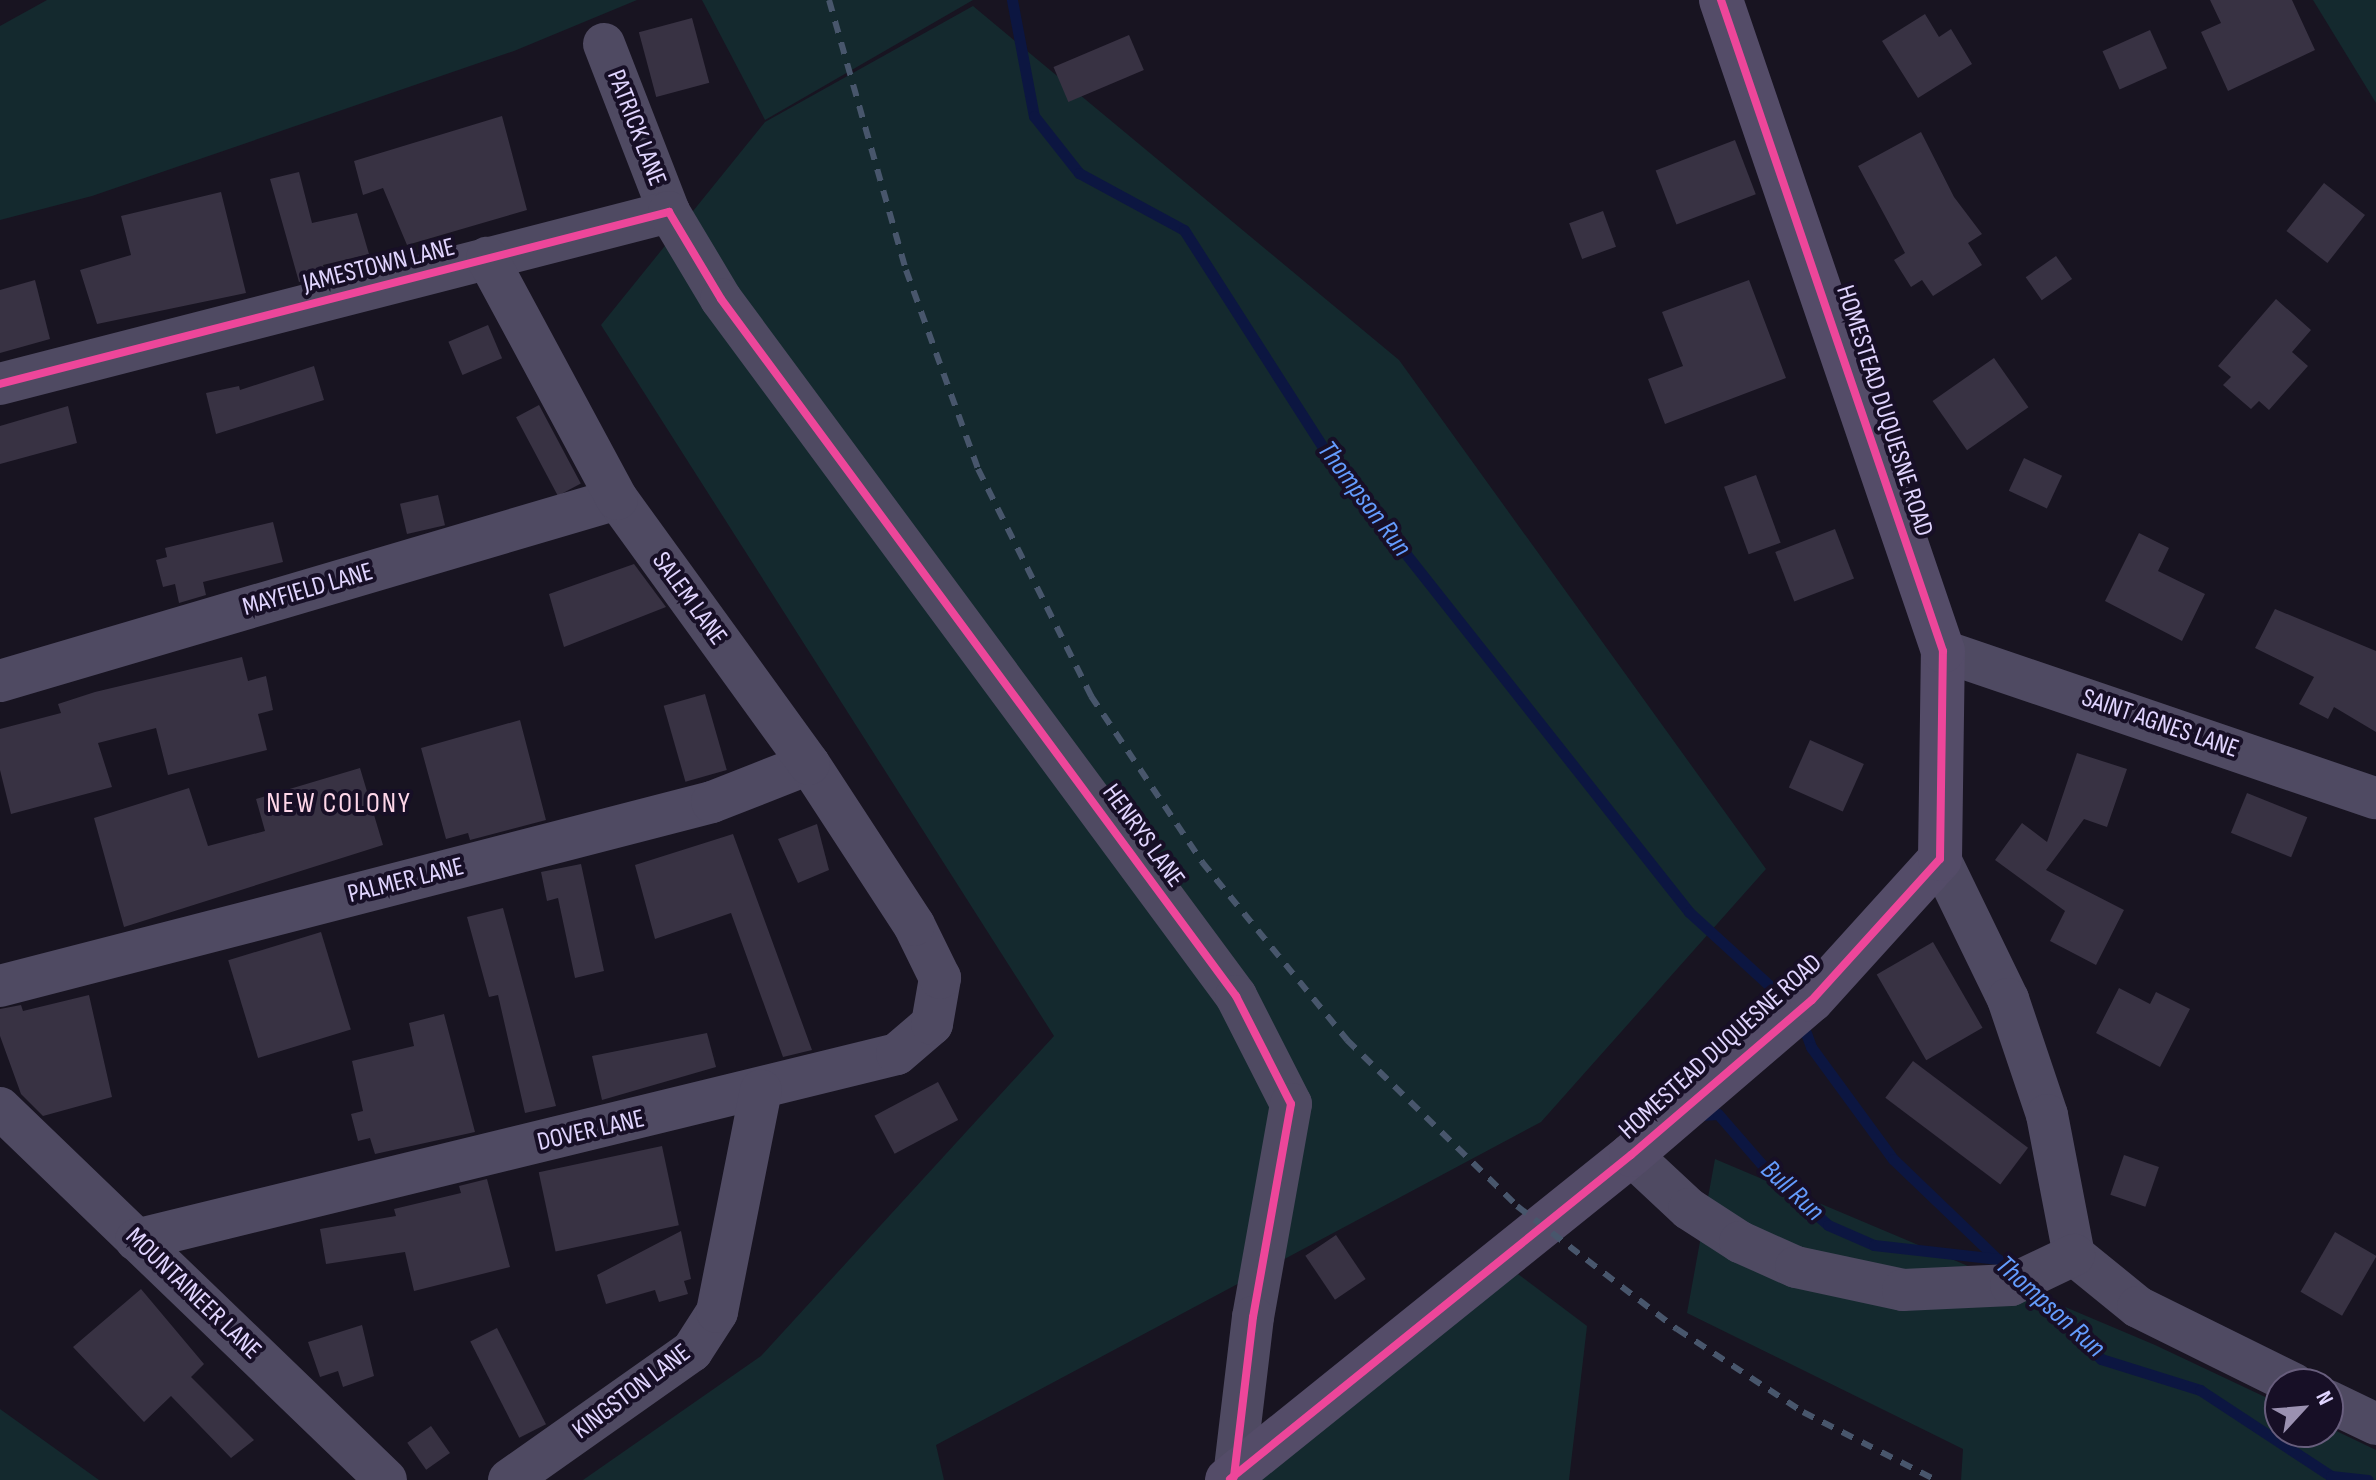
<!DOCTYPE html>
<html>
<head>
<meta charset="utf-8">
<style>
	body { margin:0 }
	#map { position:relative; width:2376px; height:1480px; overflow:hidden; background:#181421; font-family:"Sofia Sans Condensed",sans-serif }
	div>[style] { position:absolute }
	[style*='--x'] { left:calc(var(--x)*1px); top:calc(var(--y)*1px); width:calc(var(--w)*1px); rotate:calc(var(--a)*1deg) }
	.green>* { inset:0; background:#14292e }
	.stream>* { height:11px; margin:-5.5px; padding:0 5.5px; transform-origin:5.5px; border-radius:5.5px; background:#0c1641 }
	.building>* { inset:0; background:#383243; transform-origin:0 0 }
	.street>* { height:42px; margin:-21px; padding:0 21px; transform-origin:21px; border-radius:21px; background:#4f4a62 }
	.secondary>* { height:44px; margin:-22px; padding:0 22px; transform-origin:22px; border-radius:22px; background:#544c68 }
	.rail>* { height:6px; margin-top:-3px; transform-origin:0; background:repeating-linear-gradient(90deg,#48566c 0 12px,transparent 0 22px) }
	.cycleway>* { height:8px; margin:-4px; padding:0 4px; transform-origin:4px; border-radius:4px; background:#ed469a }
	span { translate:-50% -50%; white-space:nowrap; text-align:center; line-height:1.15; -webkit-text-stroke:8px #170f26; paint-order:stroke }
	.street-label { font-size:26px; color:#e1d5ff }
	.water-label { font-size:28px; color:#649cfe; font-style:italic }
	.neighbourhood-label { font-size:28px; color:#ffd7e9; letter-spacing:2px }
	.north { position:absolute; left:2264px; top:1368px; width:80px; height:80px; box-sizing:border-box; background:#170f26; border:2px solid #685e7d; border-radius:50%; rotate:64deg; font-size:22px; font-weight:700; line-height:32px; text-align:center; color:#e1d5ff }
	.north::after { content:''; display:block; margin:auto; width:28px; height:36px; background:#9b91b1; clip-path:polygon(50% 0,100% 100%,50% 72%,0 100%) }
</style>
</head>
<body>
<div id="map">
	<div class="green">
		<div style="clip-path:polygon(47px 0,637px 0,514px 51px,92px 196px,0 220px,0 26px)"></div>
		<div style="clip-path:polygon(702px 0,973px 0,765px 120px)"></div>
		<div style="clip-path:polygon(2313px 0,2376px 0,2376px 103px)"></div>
		<div style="clip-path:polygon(973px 6px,1399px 360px,1766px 869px,1541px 1122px,936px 1445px,944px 1480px,583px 1480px,761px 1356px,1054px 1036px,601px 325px,765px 122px)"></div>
		<div style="clip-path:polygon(1715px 1159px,2155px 1345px,2280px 1404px,2280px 1432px,2328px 1432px,2328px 1427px,2376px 1450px,2376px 1480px,1961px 1480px,1963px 1449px,1687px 1313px)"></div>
		<div style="clip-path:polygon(1518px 1274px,1587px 1326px,1569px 1480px,1246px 1480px)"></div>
		<div style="clip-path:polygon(0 1409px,99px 1480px,0 1480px)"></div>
	</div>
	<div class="stream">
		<div style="--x:1012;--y:0;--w:118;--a:79.3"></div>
		<div style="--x:1034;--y:116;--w:73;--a:51.7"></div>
		<div style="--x:1079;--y:173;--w:119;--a:28.5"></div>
		<div style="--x:1184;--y:230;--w:271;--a:57.4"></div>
		<div style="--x:1330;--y:458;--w:579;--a:51.66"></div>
		<div style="--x:1689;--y:912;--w:108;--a:42.4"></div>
		<div style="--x:1806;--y:1033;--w:15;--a:70"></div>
		<div style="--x:1811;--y:1047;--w:139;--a:53.8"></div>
		<div style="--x:1893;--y:1159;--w:166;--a:43.8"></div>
		<div style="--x:1701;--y:1115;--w:17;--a:-3"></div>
		<div style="--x:1718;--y:1114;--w:70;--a:49"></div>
		<div style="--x:1764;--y:1167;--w:86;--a:42.2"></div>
		<div style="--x:1828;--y:1225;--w:50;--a:23.5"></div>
		<div style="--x:1874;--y:1245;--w:125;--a:6.4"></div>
		<div style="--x:2028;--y:1288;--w:102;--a:44.2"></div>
		<div style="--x:2101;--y:1359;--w:104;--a:17.4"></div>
		<div style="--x:2200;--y:1390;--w:157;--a:33.3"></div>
		<div style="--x:2331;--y:1476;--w:37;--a:6"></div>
	</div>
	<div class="building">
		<div style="clip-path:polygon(2210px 0,2292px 0,2315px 50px,2228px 91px,2201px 32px,2221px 23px)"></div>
		<div style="clip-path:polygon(1925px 14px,1939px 37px,1951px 29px,1972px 64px,1918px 98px,1882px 41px)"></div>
		<div style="left:692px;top:18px;width:67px;height:55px;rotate:75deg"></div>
		<div style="left:2150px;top:30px;width:42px;height:52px;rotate:66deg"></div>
		<div style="left:1129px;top:35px;width:38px;height:82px;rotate:67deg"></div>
		<div style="clip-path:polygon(502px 116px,527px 210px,407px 245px,383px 188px,363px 195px,354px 161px)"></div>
		<div style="clip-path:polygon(1921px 132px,1954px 197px,1982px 234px,1968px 243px,1982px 265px,1933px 296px,1922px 280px,1911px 287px,1894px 260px,1905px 253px,1858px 166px)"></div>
		<div style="left:1735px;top:140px;width:58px;height:85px;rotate:69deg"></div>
		<div style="clip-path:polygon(299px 172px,312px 223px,357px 213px,369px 254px,323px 265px,326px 276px,299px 282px,270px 179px)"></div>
		<div style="left:2324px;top:183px;width:52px;height:61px;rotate:38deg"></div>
		<div style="clip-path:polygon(221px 192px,246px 293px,97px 324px,80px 270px,131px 255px,121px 216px)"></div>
		<div style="left:1603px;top:211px;width:38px;height:36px;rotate:70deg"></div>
		<div style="left:2056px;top:256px;width:28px;height:37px;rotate:55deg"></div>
		<div style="clip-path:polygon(35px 280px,50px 339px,0 353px,0 290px)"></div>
		<div style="clip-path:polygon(1749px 280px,1786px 378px,1665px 424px,1648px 379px,1683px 366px,1662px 312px)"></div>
		<div style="clip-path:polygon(2276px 299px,2311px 330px,2292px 352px,2308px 366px,2269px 410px,2259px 401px,2251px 409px,2223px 385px,2231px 377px,2218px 366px)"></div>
		<div style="left:488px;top:325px;width:36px;height:43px;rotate:67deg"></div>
		<div style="left:1994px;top:358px;width:60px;height:75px;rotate:55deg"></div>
		<div style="clip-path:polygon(314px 366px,324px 400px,216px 434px,206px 393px,239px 386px,240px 390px)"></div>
		<div style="left:539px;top:405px;width:89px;height:26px;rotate:62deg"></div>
		<div style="clip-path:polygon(68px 406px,77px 443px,0 464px,0 426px)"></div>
		<div style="left:2024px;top:458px;width:42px;height:36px;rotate:25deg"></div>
		<div style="left:1756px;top:475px;width:72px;height:34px;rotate:70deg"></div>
		<div style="left:438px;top:495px;width:31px;height:39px;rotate:77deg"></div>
		<div style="clip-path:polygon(273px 522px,283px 562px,203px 582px,206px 595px,179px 603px,175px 584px,163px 587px,156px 560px,167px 557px,165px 548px)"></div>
		<div style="left:1835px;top:529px;width:53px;height:64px;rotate:69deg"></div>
		<div style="clip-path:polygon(2139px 533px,2169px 548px,2158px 571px,2205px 594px,2182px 641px,2105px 601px)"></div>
		<div style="clip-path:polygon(634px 564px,666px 607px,564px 647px,549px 594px)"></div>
		<div style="clip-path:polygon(2275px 609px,2376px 651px,2376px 732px,2334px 707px,2328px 719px,2299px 704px,2314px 677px,2255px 648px)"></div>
		<div style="clip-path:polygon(242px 657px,248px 681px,266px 676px,273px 710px,258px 714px,267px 750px,168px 775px,156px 728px,98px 743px,112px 787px,11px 814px,0 770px,0 729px,61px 713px,58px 704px,95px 692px)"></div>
		<div style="left:705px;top:694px;width:79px;height:43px;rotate:74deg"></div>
		<div style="clip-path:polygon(520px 720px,546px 820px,470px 840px,468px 833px,446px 839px,421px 748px)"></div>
		<div style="left:1810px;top:740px;width:59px;height:52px;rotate:24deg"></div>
		<div style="clip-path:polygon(2077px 753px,2127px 769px,2107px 827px,2084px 819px,2046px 870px,2124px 910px,2096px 965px,2050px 941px,2065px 911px,1995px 860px,2022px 823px,2047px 842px)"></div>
		<div style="clip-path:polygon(360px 768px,383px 845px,124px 927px,94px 818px,189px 788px,208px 846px,265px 831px,256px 799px)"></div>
		<div style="left:2247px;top:793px;width:65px;height:43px;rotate:22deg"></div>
		<div style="clip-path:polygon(817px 824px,829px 870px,798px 883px,778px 839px)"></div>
		<div style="clip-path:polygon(733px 834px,812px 1050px,783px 1057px,731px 913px,655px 939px,635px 865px)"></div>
		<div style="clip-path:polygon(581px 864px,604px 971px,575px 978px,558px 898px,547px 901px,541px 872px)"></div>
		<div style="clip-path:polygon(503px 908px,556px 1106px,525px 1113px,498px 995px,489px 997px,467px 917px)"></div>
		<div style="left:321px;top:932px;width:102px;height:97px;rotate:73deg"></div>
		<div style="left:1933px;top:942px;width:99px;height:65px;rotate:60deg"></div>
		<div style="clip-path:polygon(2119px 988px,2150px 1004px,2156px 992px,2190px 1009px,2160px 1067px,2096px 1033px)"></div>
		<div style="clip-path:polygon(89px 995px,112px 1097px,43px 1116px,21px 1094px,0 1036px,0 1009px,21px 1005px,23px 1011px)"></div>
		<div style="clip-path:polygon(444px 1014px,475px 1132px,375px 1154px,370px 1138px,358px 1141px,351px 1114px,363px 1111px,352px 1061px,414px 1046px,409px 1023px)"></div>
		<div style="clip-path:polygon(707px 1033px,716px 1067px,602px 1100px,592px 1056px)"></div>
		<div style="left:1913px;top:1061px;width:144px;height:46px;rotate:37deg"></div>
		<div style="left:938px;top:1082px;width:43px;height:72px;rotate:62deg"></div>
		<div style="left:662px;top:1146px;width:81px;height:126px;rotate:78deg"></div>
		<div style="left:2124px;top:1155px;width:37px;height:42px;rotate:19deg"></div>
		<div style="clip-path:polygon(487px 1179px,510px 1267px,414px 1291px,405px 1252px,326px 1264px,320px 1229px,396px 1216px,394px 1209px,461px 1193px,459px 1186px)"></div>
		<div style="clip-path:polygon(681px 1231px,691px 1279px,684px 1281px,688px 1294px,659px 1302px,655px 1290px,606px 1304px,597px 1275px)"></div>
		<div style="left:2335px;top:1232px;width:48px;height:69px;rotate:30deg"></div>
		<div style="left:1336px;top:1235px;width:53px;height:37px;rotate:56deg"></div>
		<div style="clip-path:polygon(141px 1289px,204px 1364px,191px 1377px,254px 1440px,231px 1458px,171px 1396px,144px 1422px,73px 1347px)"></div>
		<div style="clip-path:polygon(362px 1325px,374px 1376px,343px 1387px,338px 1371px,320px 1377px,308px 1342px)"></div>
		<div style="left:497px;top:1328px;width:108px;height:30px;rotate:63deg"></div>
		<div style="left:431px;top:1426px;width:33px;height:29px;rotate:55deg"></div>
	</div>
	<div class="street">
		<div style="--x:604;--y:44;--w:180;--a:68.8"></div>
		<div style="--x:0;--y:384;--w:691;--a:-14.42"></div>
		<div style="--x:669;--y:212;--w:101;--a:59.1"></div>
		<div style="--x:721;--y:299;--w:867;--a:53.54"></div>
		<div style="--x:1236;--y:996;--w:121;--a:63"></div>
		<div style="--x:1291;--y:1104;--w:216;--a:100.1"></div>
		<div style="--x:1253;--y:1317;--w:161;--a:96.8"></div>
		<div style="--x:1943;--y:651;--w:457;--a:18.8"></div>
		<div style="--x:0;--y:681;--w:643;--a:-16.43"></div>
		<div style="--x:1940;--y:859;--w:156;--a:64.1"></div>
		<div style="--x:2008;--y:999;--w:122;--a:71.4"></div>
		<div style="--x:2047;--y:1115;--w:143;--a:79.1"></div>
		<div style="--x:2074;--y:1255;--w:82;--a:39.1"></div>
		<div style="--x:2138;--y:1307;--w:174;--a:26.3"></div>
		<div style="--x:0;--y:986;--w:735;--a:-14.49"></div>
		<div style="--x:712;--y:802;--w:104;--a:-21.4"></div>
		<div style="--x:0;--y:1108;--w:536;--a:43.94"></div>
		<div style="--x:1631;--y:1155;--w:79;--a:43"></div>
		<div style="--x:1689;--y:1209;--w:61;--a:32.9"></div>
		<div style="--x:1740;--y:1242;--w:61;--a:24.1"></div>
		<div style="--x:1796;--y:1267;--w:109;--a:12.1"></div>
		<div style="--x:1903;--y:1290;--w:108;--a:-2.7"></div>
		<div style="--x:2011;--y:1285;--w:70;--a:-25.5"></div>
		<div style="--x:136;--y:1240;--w:783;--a:-13.73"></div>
		<div style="--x:897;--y:1054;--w:46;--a:-40.6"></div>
		<div style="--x:932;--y:1024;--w:47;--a:-80.1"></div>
		<div style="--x:940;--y:978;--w:59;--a:-116.1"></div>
		<div style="--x:914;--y:925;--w:192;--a:-123.1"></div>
		<div style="--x:809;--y:764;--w:327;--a:-125.9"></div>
		<div style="--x:617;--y:499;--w:274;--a:-118.3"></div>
		<div style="--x:2328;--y:1401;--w:53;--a:25.6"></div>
		<div style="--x:509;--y:1480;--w:224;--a:-35.2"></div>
		<div style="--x:692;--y:1351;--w:46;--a:-57.3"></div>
		<div style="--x:717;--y:1312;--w:226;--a:-78.8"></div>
	</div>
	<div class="secondary">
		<div style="--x:1227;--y:1480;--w:518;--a:-38.82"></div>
		<div style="--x:1631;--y:1155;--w:238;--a:-40.6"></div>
		<div style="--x:1812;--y:1000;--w:190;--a:-47.8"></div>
		<div style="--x:1940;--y:859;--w:208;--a:-89.2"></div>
		<div style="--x:1943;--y:651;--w:688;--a:-108.83"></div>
	</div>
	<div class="rail">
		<div style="--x:829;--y:0;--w:281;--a:74.1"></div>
		<div style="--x:906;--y:270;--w:212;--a:70.1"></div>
		<div style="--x:978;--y:469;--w:254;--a:63.5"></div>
		<div style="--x:1091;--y:696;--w:200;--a:56.2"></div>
		<div style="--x:1202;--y:862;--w:230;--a:50.8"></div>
		<div style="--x:1347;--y:1040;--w:238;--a:44.3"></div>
		<div style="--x:1517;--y:1206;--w:202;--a:37.6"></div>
		<div style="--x:1677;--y:1329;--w:151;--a:33.4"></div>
		<div style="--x:1803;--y:1412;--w:149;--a:27.1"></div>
	</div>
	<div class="cycleway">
		<div style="--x:0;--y:384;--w:691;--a:-14.42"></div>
		<div style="--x:669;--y:212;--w:101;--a:59.1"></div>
		<div style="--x:721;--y:299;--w:867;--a:53.54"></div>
		<div style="--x:1236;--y:996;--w:121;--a:63"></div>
		<div style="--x:1291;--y:1104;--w:216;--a:100.1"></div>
		<div style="--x:1253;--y:1317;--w:161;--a:96.8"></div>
		<div style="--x:1230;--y:1479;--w:516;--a:-38.94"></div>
		<div style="--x:1631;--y:1155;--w:238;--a:-40.6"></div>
		<div style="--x:1812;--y:1000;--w:190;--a:-47.8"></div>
		<div style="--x:1940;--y:859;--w:208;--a:-89.2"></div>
		<div style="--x:1943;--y:651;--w:688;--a:-108.83"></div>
	</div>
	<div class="street-label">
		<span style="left:636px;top:128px;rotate:69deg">PATRICK LANE</span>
		<span style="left:379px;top:266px;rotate:-14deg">JAMESTOWN LANE</span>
		<span style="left:1884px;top:411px;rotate:72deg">HOMESTEAD DUQUESNE ROAD</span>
		<span style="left:308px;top:590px;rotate:-16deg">MAYFIELD LANE</span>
		<span style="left:689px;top:599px;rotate:54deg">SALEM LANE</span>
		<span style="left:2160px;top:724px;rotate:19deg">SAINT AGNES LANE</span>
		<span style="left:1143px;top:836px;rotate:54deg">HENRYS LANE</span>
		<span style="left:406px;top:881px;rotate:-14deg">PALMER LANE</span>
		<span style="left:1721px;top:1047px;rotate:-42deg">HOMESTEAD DUQUESNE ROAD</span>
		<span style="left:591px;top:1131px;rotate:-13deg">DOVER LANE</span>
		<span style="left:193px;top:1294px;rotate:44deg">MOUNTAINEER LANE</span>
		<span style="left:632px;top:1392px;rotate:-37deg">KINGSTON LANE</span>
	</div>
	<div class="water-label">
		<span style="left:1364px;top:499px;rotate:53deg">Thompson Run</span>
		<span style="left:1792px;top:1191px;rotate:43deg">Bull Run</span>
		<span style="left:2050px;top:1307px;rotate:42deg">Thompson Run</span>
	</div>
	<div class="neighbourhood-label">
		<span style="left:339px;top:804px">NEW COLONY</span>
	</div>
	<div class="north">N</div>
</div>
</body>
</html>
